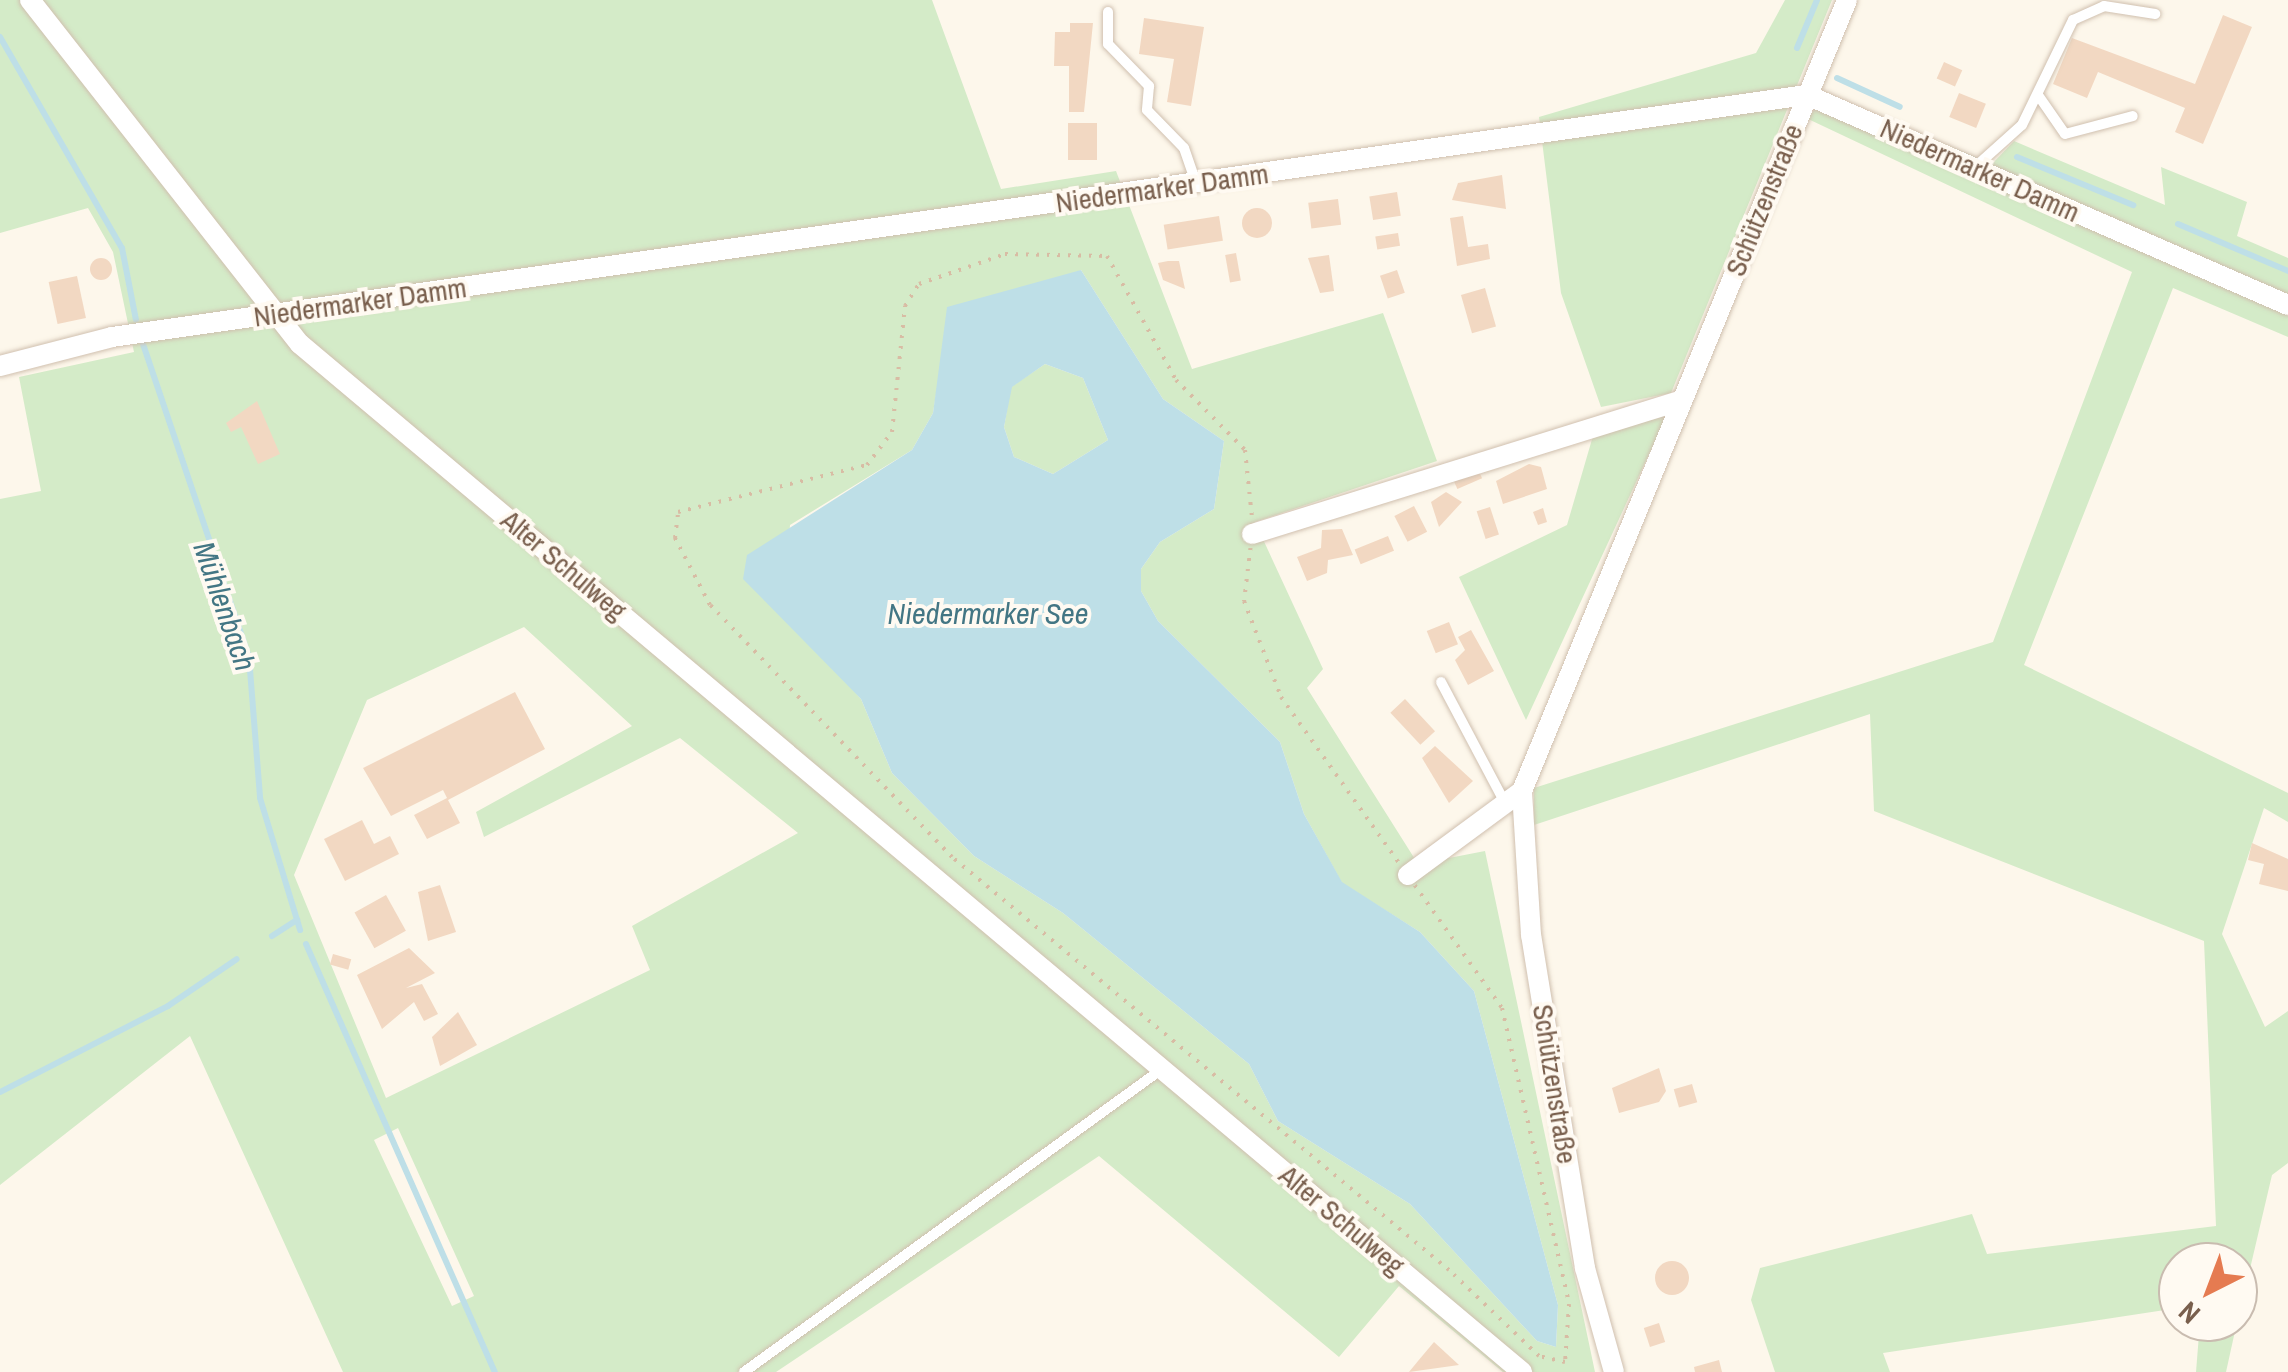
<!DOCTYPE html>
<html>
<head>
<meta charset="utf-8">
<style>
	body { margin:0 }
	#map { position:relative; width:2288px; height:1372px; overflow:hidden; background:#fdf7eb; font-family:"Archivo Narrow",sans-serif }
	div>[style] { position:absolute }
	[style*='--x'] { left:calc(var(--x)*1px); top:calc(var(--y)*1px); width:calc(var(--w)*1px); rotate:calc(var(--a)*1deg) }
	.green>* { inset:0; background:#d4ebc8 }
	.water>* { inset:0; background:#bedfe7 }
	.stream>* { height:6px; margin:-3px; padding:0 3px; transform-origin:3px; border-radius:3px; background:#bedfe7 }
	.building>* { inset:0; background:#f2d8c2; transform-origin:0 0 }
	.round { border-radius:50% }
	.path>* { height:4px; margin-top:-2px; transform-origin:0; background:repeating-linear-gradient(90deg,#d8bca4 0 2.5px,transparent 0 10.5px) }
	.roads { filter:drop-shadow(0 0 2px #d0c0af) drop-shadow(0 0 2px #d0c0af) }
	.lane>* { height:10px; margin:-5px; padding:0 5px; transform-origin:5px; border-radius:5px; background:#fff }
	.street>* { height:20px; margin:-10px; padding:0 10px; transform-origin:10px; border-radius:10px; background:#fff }
	span { translate:-50% -50%; white-space:nowrap; text-align:center; line-height:1.15; -webkit-text-stroke:8px #fffaf2; paint-order:stroke }
	.street-label { font-size:28px; color:#795f4d }
	.water-label { font-size:30px; color:#437684; font-style:italic }
	.north { position:absolute; left:2158px; top:1242px; width:100px; height:100px; box-sizing:border-box; background:#fffaf2; border:2px solid #c9bcb0; border-radius:50%; rotate:222deg; font-size:28px; font-weight:700; line-height:40px; text-align:center; color:#795f4d }
	.north::after { content:''; display:block; margin:auto; width:35px; height:45px; background:#e57b51; clip-path:polygon(50% 0,100% 100%,50% 72%,0 100%) }
</style>
</head>
<body>
<div id="map">
	<div class="green">
		<div style="clip-path:polygon(evenodd,0 0,932px 0,1001px 189px,1116px 171px,1192px 369px,1383px 313px,1437px 461px,1255px 522px,1323px 669px,1307px 688px,1418px 864px,1485px 851px,1595px 1372px,1503px 1372px,1399px 1286px,1339px 1357px,1099px 1156px,776px 1372px,343px 1372px,190px 1036px,0 1185px,0 499px,41px 491px,19px 377px,134px 352px,113px 252px,88px 208px,0 233px,0 0,1081px 270px,1163px 399px,1224px 441px,1214px 509px,1160px 542px,1141px 569px,1141px 591px,1158px 621px,1280px 742px,1304px 814px,1342px 883px,1420px 932px,1474px 991px,1558px 1305px,1556px 1347px,1537px 1341px,1410px 1204px,1278px 1121px,1249px 1064px,1063px 913px,974px 856px,892px 773px,861px 699px,784px 612px,790px 525px,912px 450px,933px 413px,940px 370px,1081px 270px,0 0,524px 627px,632px 726px,476px 812px,484px 837px,680px 738px,798px 833px,632px 926px,650px 970px,386px 1098px,294px 875px,367px 700px,524px 627px,0 0,398px 1128px,474px 1296px,452px 1306px,374px 1140px,398px 1128px)"></div>
		<div style="clip-path:polygon(1785px 0,1832px 0,1671px 393px,1601px 407px,1561px 293px,1539px 117px,1756px 53px)"></div>
		<div style="clip-path:polygon(1830px 95px,1992px 164px,2014px 141px,2165px 205px,2161px 167px,2247px 202px,2237px 236px,2288px 258px,2288px 337px,2173px 288px,2024px 665px,2288px 793px,2288px 822px,2264px 808px,2222px 934px,2265px 1027px,2288px 1011px,2288px 1163px,2272px 1175px,2238px 1320px,2238px 1262px,2178px 1262px,2178px 1308px,1883px 1353px,1890px 1372px,1775px 1372px,1751px 1300px,1760px 1268px,1972px 1214px,1987px 1254px,2216px 1226px,2204px 941px,1874px 811px,1870px 714px,1534px 825px,1534px 788px,1993px 642px,2132px 272px,1806px 118px)"></div>
		<div style="clip-path:polygon(1045px 364px,1083px 378px,1108px 440px,1053px 474px,1014px 457px,1004px 427px,1011px 387px)"></div>
		<div style="clip-path:polygon(1669px 411px,1526px 720px,1459px 577px,1567px 525px,1595px 429px)"></div>
		<div style="clip-path:polygon(2200px 1322px,2237px 1322px,2226px 1372px,2196px 1372px)"></div>
	</div>
	<div class="water">
		<div style="clip-path:polygon(evenodd,1081px 270px,1163px 399px,1224px 441px,1214px 509px,1160px 542px,1141px 569px,1141px 591px,1158px 621px,1280px 742px,1304px 814px,1342px 882px,1420px 932px,1474px 991px,1558px 1305px,1556px 1347px,1537px 1341px,1410px 1204px,1278px 1121px,1249px 1064px,1063px 913px,974px 856px,892px 773px,861px 699px,743px 579px,747px 555px,912px 450px,933px 413px,947px 307px,1081px 270px,1045px 364px,1083px 378px,1108px 440px,1053px 474px,1014px 457px,1004px 427px,1012px 387px,1045px 364px)"></div>
	</div>
	<div class="stream">
		<div style="--x:0;--y:37;--w:244;--a:60"></div>
		<div style="--x:122;--y:248;--w:73;--a:79"></div>
		<div style="--x:1797;--y:48;--w:52;--a:-67.4"></div>
		<div style="--x:1837;--y:78;--w:69;--a:24.7"></div>
		<div style="--x:2017;--y:157;--w:126;--a:22.5"></div>
		<div style="--x:2178;--y:224;--w:120;--a:23.1"></div>
		<div style="--x:143;--y:344;--w:330;--a:71.3"></div>
		<div style="--x:249;--y:657;--w:141;--a:85.5"></div>
		<div style="--x:260;--y:798;--w:138;--a:73.1"></div>
		<div style="--x:272;--y:936;--w:30;--a:-33"></div>
		<div style="--x:306;--y:944;--w:468;--a:66.2"></div>
		<div style="--x:0;--y:1092;--w:189;--a:-27.1"></div>
		<div style="--x:168;--y:1006;--w:83;--a:-34.3"></div>
	</div>
	<div class="building">
		<div style="clip-path:polygon(2223px 15px,2252px 27px,2203px 144px,2175px 132px,2185px 108px,2098px 72px,2087px 98px,2053px 84px,2072px 38px,2195px 84px)"></div>
		<div style="clip-path:polygon(1144px 18px,1204px 27px,1191px 106px,1167px 102px,1174px 59px,1139px 54px)"></div>
		<div style="clip-path:polygon(1070px 23px,1093px 23px,1084px 112px,1069px 112px,1069px 66px,1054px 66px,1055px 32px,1070px 32px)"></div>
		<div style="left:1944px;top:62px;width:20px;height:18px;rotate:24deg"></div>
		<div style="left:1959px;top:93px;width:29px;height:26px;rotate:22deg"></div>
		<div style="left:1068px;top:123px;width:29px;height:37px"></div>
		<div style="clip-path:polygon(1502px 175px,1506px 209px,1452px 200px,1458px 183px)"></div>
		<div style="left:1397px;top:192px;width:24px;height:28px;rotate:81deg"></div>
		<div style="left:1338px;top:199px;width:26px;height:30px;rotate:83deg"></div>
		<div class="round" style="left:1242px;top:208px;width:30px;height:30px"></div>
		<div style="left:1219px;top:216px;width:25px;height:56px;rotate:81deg"></div>
		<div style="clip-path:polygon(1463px 216px,1468px 247px,1488px 244px,1490px 259px,1457px 266px,1450px 218px)"></div>
		<div style="left:1398px;top:233px;width:13px;height:23px;rotate:81deg"></div>
		<div style="left:1236px;top:253px;width:28px;height:11px;rotate:80deg"></div>
		<div style="clip-path:polygon(1329px 255px,1334px 291px,1320px 293px,1308px 258px)"></div>
		<div class="round" style="left:90px;top:258px;width:22px;height:22px"></div>
		<div style="clip-path:polygon(1168px 261px,1179px 261px,1185px 289px,1163px 280px,1158px 263px)"></div>
		<div style="left:1397px;top:270px;width:24px;height:18px;rotate:71deg"></div>
		<div style="left:77px;top:276px;width:43px;height:29px;rotate:78deg"></div>
		<div style="left:1485px;top:288px;width:40px;height:25px;rotate:74deg"></div>
		<div style="clip-path:polygon(257px 401px,280px 454px,258px 464px,241px 427px,231px 432px,226px 423px)"></div>
		<div style="clip-path:polygon(1529px 464px,1541px 467px,1547px 489px,1503px 504px,1496px 481px)"></div>
		<div style="left:1478px;top:469px;width:10px;height:27px;rotate:66deg"></div>
		<div style="clip-path:polygon(1446px 492px,1462px 502px,1439px 527px,1431px 502px)"></div>
		<div style="left:1414px;top:506px;width:29px;height:22px;rotate:63deg"></div>
		<div style="left:1490px;top:507px;width:29px;height:14px;rotate:72deg"></div>
		<div style="clip-path:polygon(1543px 508px,1547px 522px,1538px 525px,1533px 512px)"></div>
		<div style="clip-path:polygon(1342px 529px,1353px 555px,1328px 560px,1327px 573px,1307px 581px,1297px 557px,1321px 548px,1322px 530px)"></div>
		<div style="left:1388px;top:536px;width:16px;height:36px;rotate:68deg"></div>
		<div style="left:1449px;top:622px;width:24px;height:24px;rotate:68deg"></div>
		<div style="clip-path:polygon(1471px 630px,1494px 671px,1468px 685px,1455px 660px,1465px 650px,1458px 637px)"></div>
		<div style="clip-path:polygon(515px 692px,545px 749px,448px 800px,460px 823px,427px 839px,414px 815px,447px 798px,443px 790px,391px 816px,363px 768px)"></div>
		<div style="left:1405px;top:699px;width:44px;height:20px;rotate:47deg"></div>
		<div style="clip-path:polygon(1435px 746px,1473px 781px,1449px 803px,1422px 758px)"></div>
		<div style="clip-path:polygon(362px 820px,374px 844px,390px 836px,399px 854px,345px 881px,324px 839px)"></div>
		<div style="clip-path:polygon(2252px 843px,2288px 859px,2288px 891px,2259px 884px,2264px 864px,2248px 860px)"></div>
		<div style="clip-path:polygon(440px 885px,456px 932px,428px 941px,418px 892px)"></div>
		<div style="left:386px;top:895px;width:41px;height:36px;rotate:61deg"></div>
		<div style="clip-path:polygon(409px 948px,435px 973px,406px 988px,422px 984px,438px 1014px,424px 1021px,414px 1002px,382px 1029px,357px 975px)"></div>
		<div style="left:333px;top:954px;width:19px;height:11px;rotate:16deg"></div>
		<div style="clip-path:polygon(458px 1012px,477px 1045px,440px 1066px,432px 1037px)"></div>
		<div style="clip-path:polygon(1659px 1068px,1666px 1091px,1659px 1102px,1619px 1113px,1612px 1088px)"></div>
		<div style="left:1692px;top:1084px;width:19px;height:19px;rotate:74deg"></div>
		<div class="round" style="left:1655px;top:1261px;width:34px;height:34px"></div>
		<div style="left:1659px;top:1323px;width:20px;height:16px;rotate:72deg"></div>
		<div style="clip-path:polygon(1434px 1342px,1459px 1365px,1409px 1372px,1418px 1361px)"></div>
		<div style="clip-path:polygon(1719px 1360px,1722px 1372px,1695px 1372px,1694px 1367px)"></div>
	</div>
	<div class="path">
		<div style="--x:1005;--y:254;--w:102;--a:1.1"></div>
		<div style="--x:1107;--y:256;--w:142;--a:60.9"></div>
		<div style="--x:1176;--y:380;--w:98;--a:45.4"></div>
		<div style="--x:1245;--y:450;--w:77;--a:84.1"></div>
		<div style="--x:1253;--y:527;--w:75;--a:96.9"></div>
		<div style="--x:1244;--y:601;--w:103;--a:68.9"></div>
		<div style="--x:1281;--y:697;--w:382;--a:54.6"></div>
		<div style="--x:1502;--y:1008;--w:303;--a:77.2"></div>
		<div style="--x:1569;--y:1304;--w:58;--a:93.9"></div>
		<div style="--x:1565;--y:1362;--w:27;--a:-167"></div>
		<div style="--x:1539;--y:1356;--w:124;--a:-136.3"></div>
		<div style="--x:1449;--y:1270;--w:646;--a:-140.27"></div>
		<div style="--x:952;--y:857;--w:349;--a:-133.8"></div>
		<div style="--x:710;--y:605;--w:76;--a:-117.6"></div>
		<div style="--x:675;--y:538;--w:26;--a:-83"></div>
		<div style="--x:678;--y:512;--w:195;--a:-14"></div>
		<div style="--x:867;--y:465;--w:41;--a:-52.9"></div>
		<div style="--x:892;--y:432;--w:127;--a:-84.1"></div>
		<div style="--x:905;--y:306;--w:26;--a:-58"></div>
		<div style="--x:919;--y:284;--w:91;--a:-19.2"></div>
	</div>
	<div class="roads">
		<div class="lane">
			<div style="--x:1108;--y:12;--w:32;--a:90"></div>
			<div style="--x:1108;--y:44;--w:59;--a:45.7"></div>
			<div style="--x:1149;--y:86;--w:24;--a:95"></div>
			<div style="--x:1147;--y:110;--w:53;--a:45.8"></div>
			<div style="--x:1184;--y:148;--w:37;--a:71"></div>
			<div style="--x:2038;--y:95;--w:47;--a:55.3"></div>
			<div style="--x:2065;--y:134;--w:70;--a:-14.8"></div>
			<div style="--x:1974;--y:168;--w:64;--a:-41.9"></div>
			<div style="--x:2022;--y:125;--w:117;--a:-64.1"></div>
			<div style="--x:2073;--y:20;--w:34;--a:-24"></div>
			<div style="--x:2104;--y:6;--w:52;--a:8.9"></div>
			<div style="--x:1441;--y:682;--w:137;--a:62.1"></div>
			<div style="--x:744;--y:1372;--w:516;--a:-35.94"></div>
		</div>
		<div class="street">
			<div style="--x:30;--y:0;--w:437;--a:51.9"></div>
			<div style="--x:300;--y:344;--w:1597;--a:40.07"></div>
			<div style="--x:0;--y:366;--w:116;--a:-14.5"></div>
			<div style="--x:112;--y:337;--w:1712;--a:-8.13"></div>
			<div style="--x:1807;--y:95;--w:525;--a:23.59"></div>
			<div style="--x:1252;--y:534;--w:450;--a:-17.3"></div>
			<div style="--x:1408;--y:875;--w:142;--a:-36.4"></div>
			<div style="--x:1614;--y:1372;--w:108;--a:-105.6"></div>
			<div style="--x:1585;--y:1268;--w:337;--a:-99.2"></div>
			<div style="--x:1531;--y:935;--w:144;--a:-93.6"></div>
			<div style="--x:1522;--y:791;--w:855;--a:-67.66"></div>
		</div>
	</div>
	<div class="street-label">
		<span style="left:1980px;top:170px;rotate:24deg">Niedermarker Damm</span>
		<span style="left:1162px;top:188px;rotate:-8deg">Niedermarker Damm</span>
		<span style="left:1764px;top:200px;rotate:-68deg">Schützenstraße</span>
		<span style="left:360px;top:302px;rotate:-8deg">Niedermarker Damm</span>
		<span style="left:564px;top:565px;rotate:40deg">Alter Schulweg</span>
		<span style="left:1555px;top:1084px;rotate:81deg">Schützenstraße</span>
		<span style="left:1342px;top:1220px;rotate:40deg">Alter Schulweg</span>
	</div>
	<div class="water-label">
		<span style="left:225px;top:606px;rotate:71deg">Mühlenbach</span>
		<span style="left:988px;top:613px">Niedermarker See</span>
	</div>
	<div class="north">N</div>
</div>
</body>
</html>
